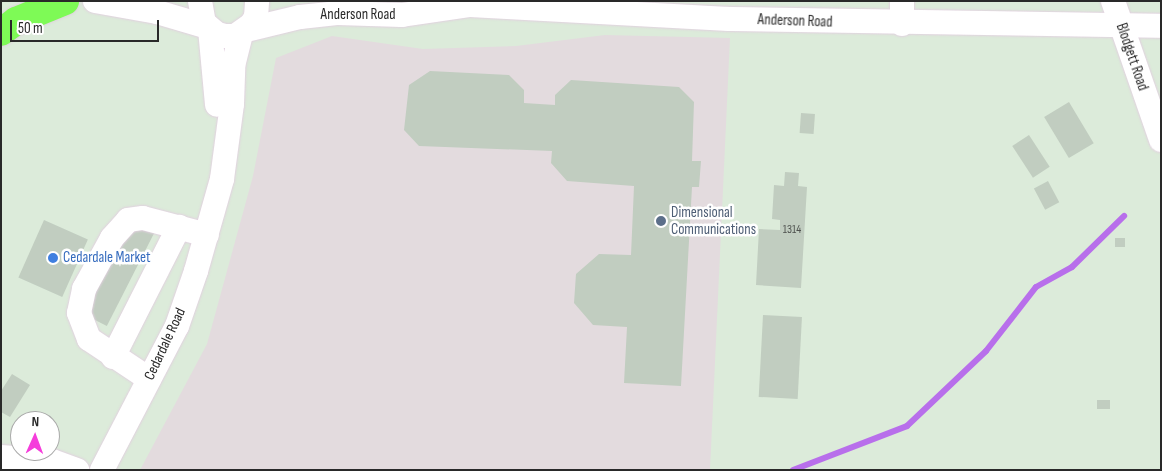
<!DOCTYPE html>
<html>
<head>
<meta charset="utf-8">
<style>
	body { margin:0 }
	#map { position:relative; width:1162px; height:471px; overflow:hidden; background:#dcebda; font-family:"Sofia Sans Condensed",sans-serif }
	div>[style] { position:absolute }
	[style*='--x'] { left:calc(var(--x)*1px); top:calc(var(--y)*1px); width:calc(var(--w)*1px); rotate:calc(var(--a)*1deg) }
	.industrial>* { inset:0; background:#e3dbde }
	.stream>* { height:6px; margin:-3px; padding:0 3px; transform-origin:3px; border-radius:3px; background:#b86feb }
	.building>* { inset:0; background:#c1cdc0; transform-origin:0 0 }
	.roads { filter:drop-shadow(0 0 1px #e1d0df) drop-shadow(0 0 1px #e1d0df) }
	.minor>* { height:24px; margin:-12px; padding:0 12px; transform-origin:12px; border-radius:12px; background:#fff }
	.highway>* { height:28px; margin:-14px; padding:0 14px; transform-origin:14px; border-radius:14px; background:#7efa56 }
	.dots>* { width:14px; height:14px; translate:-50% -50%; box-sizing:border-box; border:2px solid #fff; border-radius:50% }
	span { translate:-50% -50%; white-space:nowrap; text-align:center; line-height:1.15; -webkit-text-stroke:5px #fff; paint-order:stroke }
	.number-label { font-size:12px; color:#4f524f }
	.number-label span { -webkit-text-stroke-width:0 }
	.street-label { font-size:15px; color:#292929 }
	.service-label { font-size:15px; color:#4e5e75 }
	.left { translate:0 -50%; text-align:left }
	.shop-label { font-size:15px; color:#366cbe }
	.frame { position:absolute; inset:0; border:2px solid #292929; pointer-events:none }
	.north { position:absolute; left:10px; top:411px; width:50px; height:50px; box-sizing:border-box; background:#fff; border:1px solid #a9a9a9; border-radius:50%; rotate:2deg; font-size:14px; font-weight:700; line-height:20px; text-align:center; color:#292929 }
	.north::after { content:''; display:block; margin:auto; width:18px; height:22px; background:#f53ddb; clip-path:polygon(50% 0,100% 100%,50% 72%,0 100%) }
	.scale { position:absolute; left:10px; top:20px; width:149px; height:22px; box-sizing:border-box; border:2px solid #292929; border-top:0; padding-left:6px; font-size:15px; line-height:18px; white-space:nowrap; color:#292929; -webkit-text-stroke:4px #fff; paint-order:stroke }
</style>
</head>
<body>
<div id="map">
	<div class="industrial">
		<div style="clip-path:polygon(605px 35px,730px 38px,710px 470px,140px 470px,207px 344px,253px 176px,276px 58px,332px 36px,423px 49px,516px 46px)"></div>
	</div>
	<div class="stream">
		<div style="--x:793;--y:470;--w:122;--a:-21.1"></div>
		<div style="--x:907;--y:426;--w:109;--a:-43.5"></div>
		<div style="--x:986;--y:351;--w:81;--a:-52"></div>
		<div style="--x:1036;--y:287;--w:41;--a:-29.1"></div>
		<div style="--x:1072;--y:267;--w:73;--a:-44.4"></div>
	</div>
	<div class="building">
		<div style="clip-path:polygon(430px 71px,509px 75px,524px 90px,524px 103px,555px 105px,555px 95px,571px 80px,679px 87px,694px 102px,692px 161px,701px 161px,699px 187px,692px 187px,681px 386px,624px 383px,627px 327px,593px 325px,574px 303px,576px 274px,599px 254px,631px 255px,634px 186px,567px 181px,551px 163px,552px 151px,419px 146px,404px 130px,409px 85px)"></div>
		<div style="left:1069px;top:102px;width:48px;height:29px;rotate:59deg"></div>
		<div style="left:801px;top:113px;width:14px;height:20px;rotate:4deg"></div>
		<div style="left:1029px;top:135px;width:38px;height:20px;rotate:57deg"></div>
		<div style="clip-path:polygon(785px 172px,799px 173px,798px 186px,807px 187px,801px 288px,756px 285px,759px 229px,780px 230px,780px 220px,772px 219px,774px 185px,784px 186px)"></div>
		<div style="left:1048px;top:181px;width:24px;height:16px;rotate:62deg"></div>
		<div style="left:44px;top:220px;width:48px;height:63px;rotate:24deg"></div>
		<div style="left:130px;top:221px;width:27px;height:104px;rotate:27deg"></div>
		<div style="left:1115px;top:238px;width:10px;height:9px"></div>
		<div style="left:763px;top:315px;width:39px;height:82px;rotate:3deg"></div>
		<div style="clip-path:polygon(12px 374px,30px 385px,10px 417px,1px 412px,1px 391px)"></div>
		<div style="left:1097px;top:400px;width:13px;height:9px"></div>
	</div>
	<div class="roads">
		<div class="minor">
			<div style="--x:95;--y:1;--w:63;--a:10.1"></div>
			<div style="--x:157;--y:12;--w:53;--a:16.4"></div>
			<div style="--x:200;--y:1;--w:22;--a:80"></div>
			<div style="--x:204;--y:23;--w:17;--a:40"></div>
			<div style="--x:217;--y:34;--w:8;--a:14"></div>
			<div style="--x:225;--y:36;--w:10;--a:0"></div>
			<div style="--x:235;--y:36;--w:19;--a:-35"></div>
			<div style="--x:251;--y:25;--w:9;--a:-58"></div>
			<div style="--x:256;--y:17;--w:16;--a:-86"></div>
			<div style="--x:902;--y:1;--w:23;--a:90"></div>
			<div style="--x:1113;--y:1;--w:147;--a:70.9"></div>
			<div style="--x:210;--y:29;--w:76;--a:84.7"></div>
			<div style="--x:246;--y:30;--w:56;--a:-13.5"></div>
			<div style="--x:300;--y:17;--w:37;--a:-6"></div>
			<div style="--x:337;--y:13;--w:65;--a:1.8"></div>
			<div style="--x:402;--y:15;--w:69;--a:-8.4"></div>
			<div style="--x:470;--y:5;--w:259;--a:3.1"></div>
			<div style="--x:729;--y:19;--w:432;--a:0.9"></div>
			<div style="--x:113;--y:357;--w:146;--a:-63.1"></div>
			<div style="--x:149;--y:379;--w:72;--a:-146.3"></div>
			<div style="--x:89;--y:339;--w:28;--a:-111"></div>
			<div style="--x:79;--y:313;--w:25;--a:-78"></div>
			<div style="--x:84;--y:289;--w:58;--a:-61.2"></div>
			<div style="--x:112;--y:238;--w:24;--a:-48"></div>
			<div style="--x:128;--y:220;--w:15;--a:-8"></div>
			<div style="--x:143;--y:218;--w:66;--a:14.9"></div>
			<div style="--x:1;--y:457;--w:51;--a:4.5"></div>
			<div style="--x:52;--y:461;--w:27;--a:20"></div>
			<div style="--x:102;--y:470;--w:162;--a:-62.5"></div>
			<div style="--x:177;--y:326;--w:58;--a:-70.9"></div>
			<div style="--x:196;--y:271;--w:96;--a:-74.2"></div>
			<div style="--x:222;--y:179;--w:76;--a:-82.4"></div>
			<div style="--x:232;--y:104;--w:38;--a:-88"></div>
			<div style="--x:233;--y:66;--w:34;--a:-76"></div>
		</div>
		<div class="highway">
			<div style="--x:1;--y:32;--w:19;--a:-36"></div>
			<div style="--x:16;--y:21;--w:53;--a:-22.2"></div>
		</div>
	</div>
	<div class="dots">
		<div style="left:661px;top:221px;background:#5c6f8a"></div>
		<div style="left:53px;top:258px;background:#3f7fe0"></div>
	</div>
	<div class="number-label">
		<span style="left:792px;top:230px">1314</span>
	</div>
	<div class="street-label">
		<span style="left:358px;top:15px">Anderson Road</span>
		<span style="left:795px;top:21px;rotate:2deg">Anderson Road</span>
		<span style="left:1132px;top:57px;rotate:71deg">Blodgett Road</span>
		<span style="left:165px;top:344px;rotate:-65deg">Cedardale Road</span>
	</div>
	<div class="service-label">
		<span class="left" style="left:671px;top:221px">Dimensional<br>Communications</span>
	</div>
	<div class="shop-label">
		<span class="left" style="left:63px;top:258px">Cedardale Market</span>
	</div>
	<div class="frame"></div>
	<div class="north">N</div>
	<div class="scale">50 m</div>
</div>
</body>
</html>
